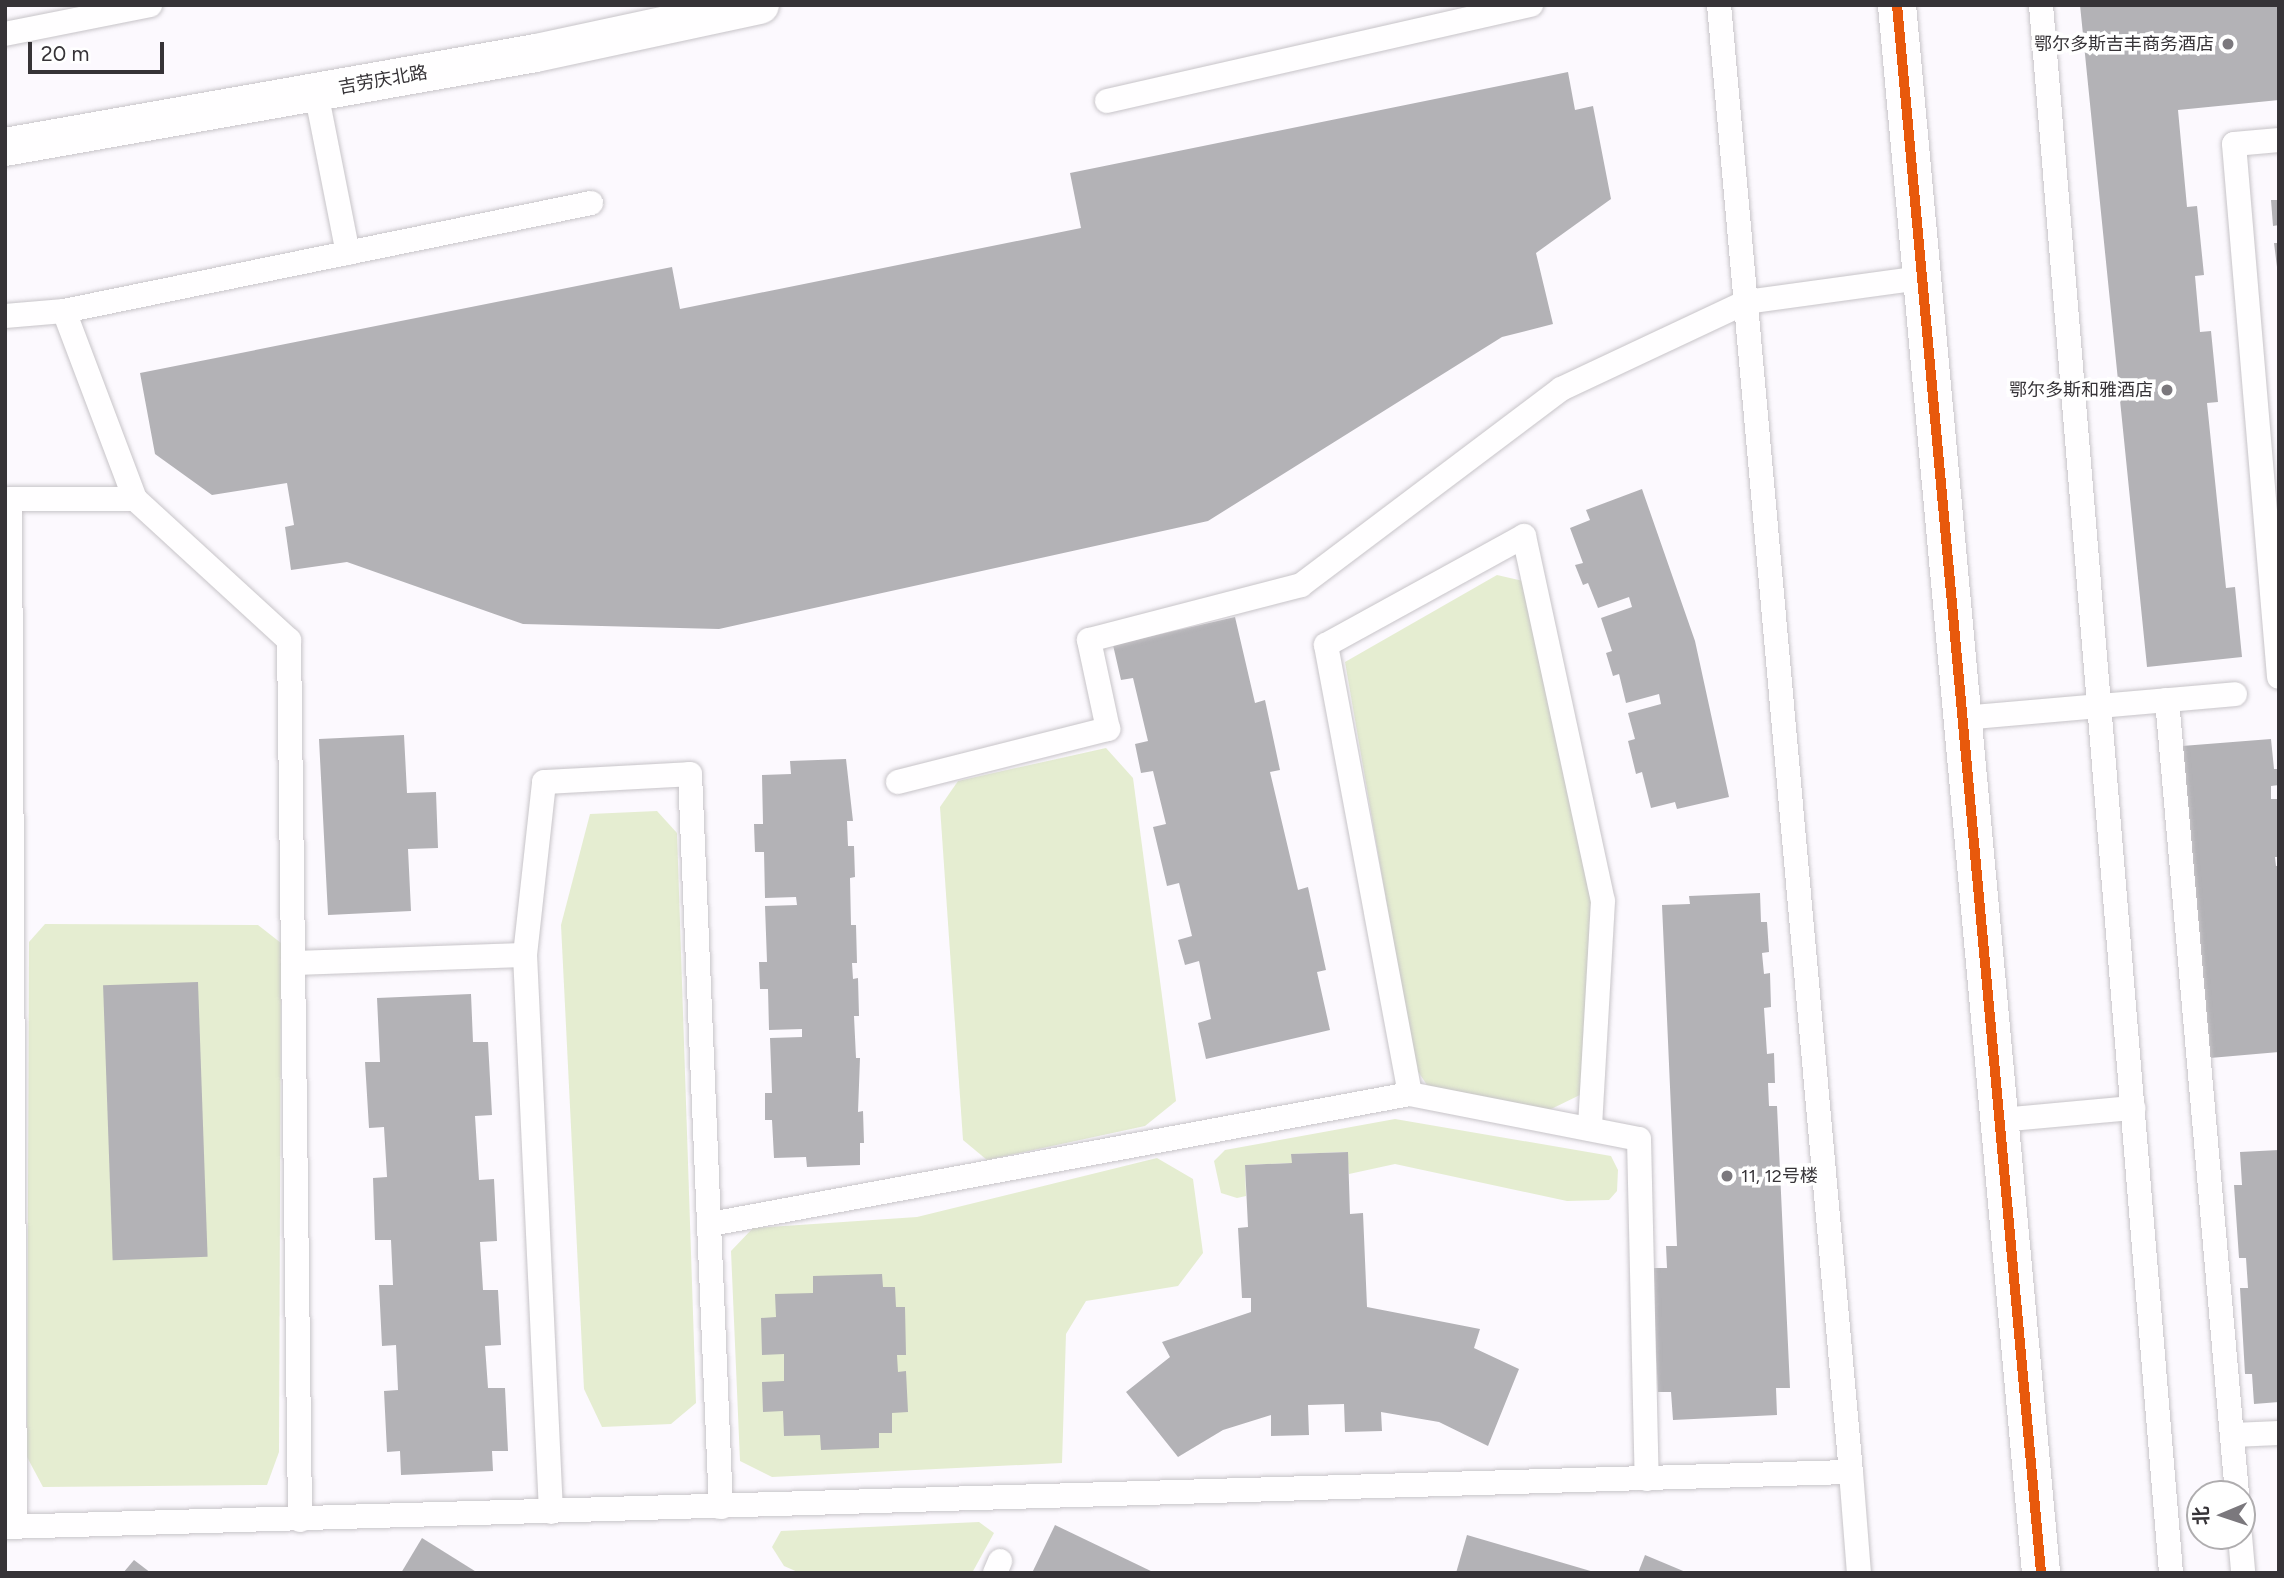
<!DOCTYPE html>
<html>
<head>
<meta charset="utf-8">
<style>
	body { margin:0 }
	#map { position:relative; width:2284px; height:1578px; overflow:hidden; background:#fcf9fe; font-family:Figtree,"Noto Sans SC",sans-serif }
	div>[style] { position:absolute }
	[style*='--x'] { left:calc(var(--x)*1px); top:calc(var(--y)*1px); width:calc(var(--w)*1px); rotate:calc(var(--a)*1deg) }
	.green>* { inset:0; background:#e5edd1 }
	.building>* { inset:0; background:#b3b2b6; transform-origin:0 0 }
	.roads { filter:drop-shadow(0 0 2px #c7c4c8) drop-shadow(0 0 2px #c7c4c8) }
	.lane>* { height:24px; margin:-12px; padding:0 12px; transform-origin:12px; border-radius:12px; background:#fffeff }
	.secondary>* { height:38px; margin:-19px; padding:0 19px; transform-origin:19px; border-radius:19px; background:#fffeff }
	.cycleway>* { height:10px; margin:-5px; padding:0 5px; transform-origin:5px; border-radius:5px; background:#e8590c }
	.dots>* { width:19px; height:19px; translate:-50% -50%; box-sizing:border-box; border:4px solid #fff; border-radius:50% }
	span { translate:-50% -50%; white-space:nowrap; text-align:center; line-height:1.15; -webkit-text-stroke:7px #fff; paint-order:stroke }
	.poi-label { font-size:18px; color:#363337 }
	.right { translate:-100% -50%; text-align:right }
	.left { translate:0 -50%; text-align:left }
	.street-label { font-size:18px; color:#363337 }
	.frame { position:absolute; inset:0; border:7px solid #363337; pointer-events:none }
	.north { position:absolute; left:2186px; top:1480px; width:70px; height:70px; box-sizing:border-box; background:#fff; border:2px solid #afadaf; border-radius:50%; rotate:268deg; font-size:19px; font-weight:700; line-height:28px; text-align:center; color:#363337 }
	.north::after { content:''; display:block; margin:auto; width:24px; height:32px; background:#7b787d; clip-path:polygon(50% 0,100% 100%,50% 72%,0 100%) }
	.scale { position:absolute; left:28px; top:42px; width:136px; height:32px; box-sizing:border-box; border:4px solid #363337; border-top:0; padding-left:9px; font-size:21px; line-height:24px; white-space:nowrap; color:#363337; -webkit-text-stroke:5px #fff; paint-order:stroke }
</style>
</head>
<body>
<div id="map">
	<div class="green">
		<div style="clip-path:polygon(1497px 575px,1523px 581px,1591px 900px,1582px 1094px,1547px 1111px,1429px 1088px,1415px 1067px,1345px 662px)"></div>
		<div style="clip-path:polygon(1106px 748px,1133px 778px,1176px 1101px,1145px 1126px,987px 1160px,963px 1140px,940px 807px,958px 781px)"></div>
		<div style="clip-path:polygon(657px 811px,677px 833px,696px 1403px,671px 1424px,602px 1427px,584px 1389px,561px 925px,590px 814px)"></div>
		<div style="clip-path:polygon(45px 924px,258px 925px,281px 943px,279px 1452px,267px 1485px,43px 1487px,27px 1457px,29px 942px)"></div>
		<div style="clip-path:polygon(1395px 1119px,1611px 1156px,1618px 1170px,1617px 1191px,1609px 1200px,1567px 1201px,1395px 1164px,1349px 1174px,1347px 1152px,1292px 1154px,1292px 1163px,1245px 1165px,1246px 1196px,1237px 1198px,1221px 1193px,1214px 1161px,1225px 1150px)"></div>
		<div style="clip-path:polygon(1157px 1158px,1193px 1179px,1203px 1253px,1178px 1286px,1086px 1301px,1066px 1334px,1062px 1463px,772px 1477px,740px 1461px,731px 1251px,753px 1228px,917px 1217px)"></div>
		<div style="clip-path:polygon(979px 1522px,994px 1533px,972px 1573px,800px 1573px,784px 1566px,772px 1547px,781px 1531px)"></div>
	</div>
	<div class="building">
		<div style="clip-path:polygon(2080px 5px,2279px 5px,2279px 100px,2178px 110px,2187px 207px,2197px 206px,2204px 275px,2195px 276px,2200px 332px,2211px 331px,2218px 402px,2207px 403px,2226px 588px,2235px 587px,2242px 657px,2147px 667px)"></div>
		<div style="clip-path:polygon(1568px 72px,1575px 110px,1593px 106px,1611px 199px,1536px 253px,1553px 324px,1502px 337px,1208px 521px,719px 629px,523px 624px,347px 562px,291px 570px,285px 527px,294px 525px,287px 483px,212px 495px,155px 454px,140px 373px,672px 267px,680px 309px,1081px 228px,1070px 173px)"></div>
		<div style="clip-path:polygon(2271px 200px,2279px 200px,2279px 225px,2273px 226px)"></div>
		<div style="clip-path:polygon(2274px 243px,2279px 243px,2279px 267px,2277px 267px)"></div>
		<div style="clip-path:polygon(1642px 489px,1695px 641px,1729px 797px,1677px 809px,1675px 802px,1651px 808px,1642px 772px,1636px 774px,1628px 741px,1635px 739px,1628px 713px,1661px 704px,1659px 694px,1626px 703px,1619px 674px,1613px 676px,1606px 653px,1612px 651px,1601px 618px,1632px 607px,1629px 597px,1598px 608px,1588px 583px,1583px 585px,1575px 565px,1583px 563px,1570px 528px,1590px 520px,1586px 510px)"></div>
		<div style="clip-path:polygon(1235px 617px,1255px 703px,1265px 700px,1280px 770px,1270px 772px,1298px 890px,1308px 887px,1326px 970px,1317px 972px,1330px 1030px,1206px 1059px,1198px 1023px,1211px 1019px,1199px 961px,1185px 965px,1178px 940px,1192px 936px,1179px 883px,1167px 886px,1153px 827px,1166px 824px,1153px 771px,1141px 773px,1135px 744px,1148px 741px,1133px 678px,1121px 680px,1113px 645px)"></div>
		<div style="clip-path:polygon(404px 735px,407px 793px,436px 792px,438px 848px,408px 849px,411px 911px,328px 915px,319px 739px)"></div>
		<div style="clip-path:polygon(2271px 739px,2274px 769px,2279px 769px,2279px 785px,2271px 786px,2271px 799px,2279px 799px,2279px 857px,2275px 857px,2276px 866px,2279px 866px,2279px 1052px,2210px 1058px,2182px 746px)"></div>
		<div style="clip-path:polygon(846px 759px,853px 821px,847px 821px,848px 846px,854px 846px,855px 877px,850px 878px,851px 925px,856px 925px,857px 963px,852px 963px,853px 979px,858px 978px,859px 1016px,854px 1016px,856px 1058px,860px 1058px,858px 1112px,863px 1111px,864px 1143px,860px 1143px,860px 1165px,807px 1167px,806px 1157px,774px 1158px,772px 1120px,765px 1120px,765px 1093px,772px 1093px,770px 1038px,802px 1037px,802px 1029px,769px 1030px,768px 989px,760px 989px,759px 962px,767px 962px,765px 906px,797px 905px,796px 897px,765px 898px,764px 852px,755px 852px,754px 824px,763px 824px,762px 775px,791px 774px,790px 761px)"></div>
		<div style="clip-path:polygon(1760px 893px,1761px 922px,1767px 922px,1769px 952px,1762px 953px,1764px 974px,1770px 973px,1771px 1007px,1764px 1008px,1767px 1054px,1774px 1053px,1775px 1083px,1768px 1083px,1769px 1106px,1777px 1106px,1790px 1388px,1776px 1388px,1777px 1415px,1673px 1420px,1671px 1392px,1658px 1392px,1652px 1268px,1667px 1268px,1666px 1246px,1677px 1246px,1662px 905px,1690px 904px,1689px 896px)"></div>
		<div style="left:198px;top:982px;width:275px;height:95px;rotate:88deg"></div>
		<div style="clip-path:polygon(471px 994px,473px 1042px,488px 1042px,492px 1115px,475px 1116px,479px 1180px,494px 1179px,497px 1241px,480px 1242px,483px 1290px,498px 1290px,501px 1345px,485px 1346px,488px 1388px,505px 1388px,508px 1451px,492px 1451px,493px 1471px,401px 1475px,400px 1451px,387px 1452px,384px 1391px,398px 1390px,396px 1345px,382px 1346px,379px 1285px,393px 1285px,391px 1240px,375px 1240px,373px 1178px,387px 1177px,384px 1127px,369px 1128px,365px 1062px,380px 1062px,377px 998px)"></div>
		<div style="clip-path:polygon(2279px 1150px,2279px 1402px,2254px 1404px,2252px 1374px,2245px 1374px,2240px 1288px,2248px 1288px,2246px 1258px,2239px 1258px,2234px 1185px,2242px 1185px,2240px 1152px)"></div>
		<div style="clip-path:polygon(1348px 1152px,1350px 1214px,1363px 1213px,1367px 1307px,1480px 1329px,1474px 1348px,1519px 1369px,1488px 1446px,1439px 1422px,1381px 1412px,1382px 1431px,1345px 1432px,1344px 1404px,1308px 1405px,1309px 1435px,1271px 1436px,1271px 1415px,1223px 1430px,1178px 1457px,1126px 1392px,1170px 1357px,1162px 1342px,1251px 1312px,1251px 1298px,1242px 1298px,1238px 1228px,1248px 1227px,1245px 1165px,1292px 1163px,1291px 1154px)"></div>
		<div style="clip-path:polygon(882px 1274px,883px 1287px,895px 1287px,896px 1307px,905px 1307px,906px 1355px,897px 1355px,898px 1372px,906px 1371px,908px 1412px,892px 1413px,892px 1433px,879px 1433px,879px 1448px,821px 1450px,820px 1435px,784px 1436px,783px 1411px,763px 1412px,762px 1382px,784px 1381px,784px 1354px,762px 1355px,761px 1318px,776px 1317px,775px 1294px,813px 1293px,813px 1276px)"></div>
		<div style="clip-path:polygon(1055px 1525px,1155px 1573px,1032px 1573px)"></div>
		<div style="clip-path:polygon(1467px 1535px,1594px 1572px,1594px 1573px,1456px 1573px)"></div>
		<div style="clip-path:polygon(422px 1538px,478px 1573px,401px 1573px)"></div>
		<div style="clip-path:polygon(1645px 1555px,1688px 1573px,1638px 1573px)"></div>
		<div style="clip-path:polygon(134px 1560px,151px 1573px,123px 1573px)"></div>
	</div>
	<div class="roads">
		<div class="lane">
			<div style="--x:1719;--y:5;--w:1473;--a:84.86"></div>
			<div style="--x:2041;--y:5;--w:1573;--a:85.26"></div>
			<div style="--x:5;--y:34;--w:148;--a:-11.3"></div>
			<div style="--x:316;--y:92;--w:164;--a:78.8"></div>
			<div style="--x:1107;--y:101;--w:435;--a:-12.8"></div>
			<div style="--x:2279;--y:140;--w:45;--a:174.9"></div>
			<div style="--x:2234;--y:144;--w:535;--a:85.17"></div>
			<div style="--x:64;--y:311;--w:201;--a:69.3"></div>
			<div style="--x:135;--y:499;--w:209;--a:42.5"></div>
			<div style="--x:289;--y:640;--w:880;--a:89.28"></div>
			<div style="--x:5;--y:316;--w:59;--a:-4.8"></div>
			<div style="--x:64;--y:311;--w:538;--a:-11.58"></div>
			<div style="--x:2167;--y:700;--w:797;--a:84.96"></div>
			<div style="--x:1963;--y:718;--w:273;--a:-5"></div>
			<div style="--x:898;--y:782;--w:217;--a:-14.2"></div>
			<div style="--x:1108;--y:729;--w:91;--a:-102.1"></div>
			<div style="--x:1089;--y:640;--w:219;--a:-14.5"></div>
			<div style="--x:1301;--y:585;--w:326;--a:-37"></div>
			<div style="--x:1561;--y:389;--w:204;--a:-25.2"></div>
			<div style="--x:1746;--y:302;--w:178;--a:-7.8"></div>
			<div style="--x:293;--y:963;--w:232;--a:-2"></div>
			<div style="--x:1410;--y:1094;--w:457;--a:-100.6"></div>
			<div style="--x:1326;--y:645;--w:226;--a:-28.8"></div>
			<div style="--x:1524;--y:536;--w:373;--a:77.8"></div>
			<div style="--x:1603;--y:901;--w:228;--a:93.3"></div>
			<div style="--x:2000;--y:1120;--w:134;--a:-5.2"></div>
			<div style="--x:711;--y:1224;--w:711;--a:-10.54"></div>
			<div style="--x:1410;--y:1094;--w:233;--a:11.1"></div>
			<div style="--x:1639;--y:1139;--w:340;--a:88.7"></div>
			<div style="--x:2233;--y:1435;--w:46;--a:-2.5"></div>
			<div style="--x:551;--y:1512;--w:558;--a:-92.67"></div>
			<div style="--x:525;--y:955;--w:174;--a:-83.7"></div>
			<div style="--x:544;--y:782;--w:146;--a:-3.1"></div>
			<div style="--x:690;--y:774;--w:734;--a:87.58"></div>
			<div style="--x:5;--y:1527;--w:1847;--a:-1.71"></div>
			<div style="--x:1851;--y:1472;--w:101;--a:85.5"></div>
			<div style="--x:15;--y:1527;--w:1028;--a:-90.28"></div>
			<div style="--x:10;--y:499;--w:125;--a:0"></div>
			<div style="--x:2240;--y:1536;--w:37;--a:85"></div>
			<div style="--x:995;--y:1573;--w:13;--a:-67"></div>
		</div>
		<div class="secondary">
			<div style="--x:1897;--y:5;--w:1575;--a:84.75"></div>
			<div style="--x:5;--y:147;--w:539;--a:-10.04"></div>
			<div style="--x:536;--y:53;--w:229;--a:-12.1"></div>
		</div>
	</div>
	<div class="cycleway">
		<div style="--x:1897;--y:5;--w:1575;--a:84.75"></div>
	</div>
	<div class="dots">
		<div style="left:2228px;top:44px;background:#7b787d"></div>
		<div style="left:2167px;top:390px;background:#7b787d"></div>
		<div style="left:1727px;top:1176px;background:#7b787d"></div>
	</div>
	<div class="poi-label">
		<span class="right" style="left:2214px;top:44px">鄂尔多斯吉丰商务酒店</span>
		<span class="right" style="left:2153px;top:390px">鄂尔多斯和雅酒店</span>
		<span class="left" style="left:1741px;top:1176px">11, 12号楼</span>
	</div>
	<div class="street-label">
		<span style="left:383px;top:80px;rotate:-10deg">吉劳庆北路</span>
	</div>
	<div class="frame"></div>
	<div class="north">北</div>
	<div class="scale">20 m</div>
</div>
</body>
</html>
